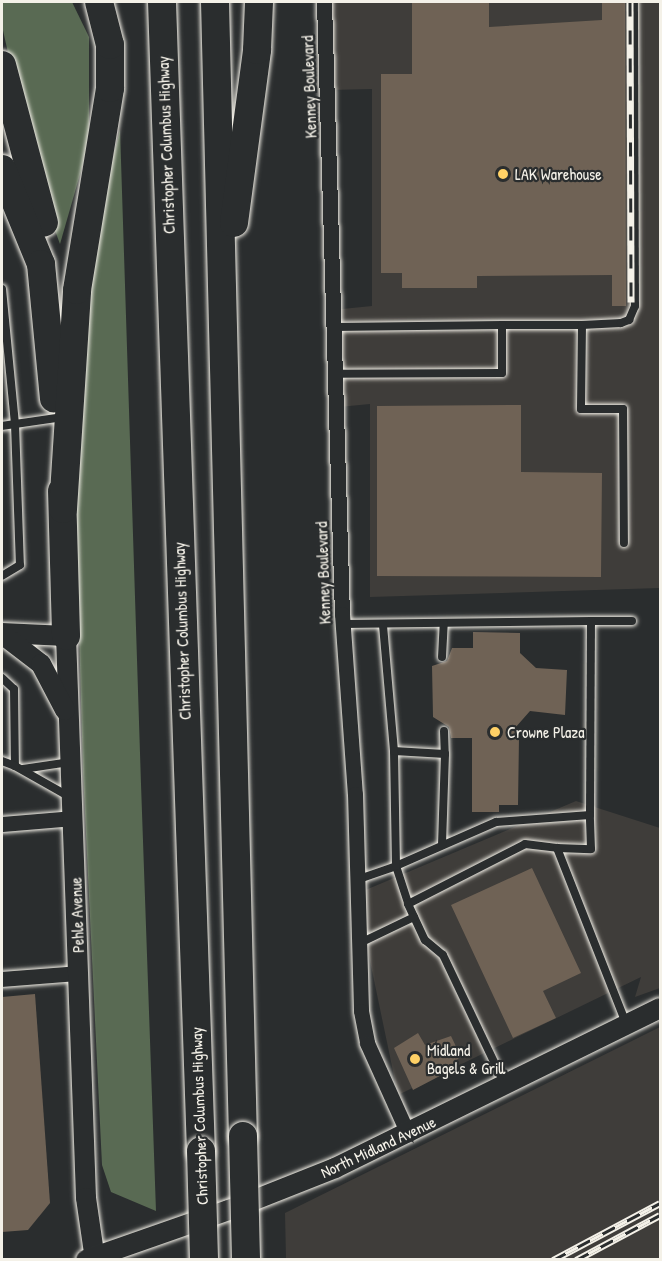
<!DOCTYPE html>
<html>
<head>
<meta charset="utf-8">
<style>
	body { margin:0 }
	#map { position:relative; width:662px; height:1261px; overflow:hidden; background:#2a2d2e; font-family:"Patrick Hand",sans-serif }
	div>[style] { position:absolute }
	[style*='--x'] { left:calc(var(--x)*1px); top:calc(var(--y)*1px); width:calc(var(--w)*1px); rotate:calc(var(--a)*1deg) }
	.built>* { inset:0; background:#3f3d3a }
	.green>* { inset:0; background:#596a53 }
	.building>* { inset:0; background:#6f6255 }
	.roads { filter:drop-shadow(0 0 2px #f4f1e8) drop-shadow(0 0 2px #f4f1e8) }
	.service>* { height:8px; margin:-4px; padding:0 4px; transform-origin:4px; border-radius:4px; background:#2a2d2e }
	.minor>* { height:15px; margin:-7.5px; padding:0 7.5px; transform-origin:7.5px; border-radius:7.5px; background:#2a2d2e }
	.tertiary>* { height:20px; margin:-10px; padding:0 10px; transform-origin:10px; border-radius:10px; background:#2a2d2e }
	.motorway>* { height:28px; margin:-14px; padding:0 14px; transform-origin:14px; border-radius:14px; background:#2a2d2e }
	.rail>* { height:7px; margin-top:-3.5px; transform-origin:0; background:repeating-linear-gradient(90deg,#2a2d2e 0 14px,#f4f1e8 0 28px); box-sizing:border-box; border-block:2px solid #f4f1e8 }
	.bridges { filter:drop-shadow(0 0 2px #f4f1e8) drop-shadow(0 0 2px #f4f1e8) }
	.motorway-bridge>* { height:28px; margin:-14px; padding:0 14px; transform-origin:14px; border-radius:14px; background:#2a2d2e }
	.dots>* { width:16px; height:16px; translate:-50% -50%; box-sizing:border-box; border:3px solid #2a2d2e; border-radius:50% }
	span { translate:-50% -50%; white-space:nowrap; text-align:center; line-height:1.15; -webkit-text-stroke:4.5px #2a2d2e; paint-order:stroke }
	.street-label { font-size:16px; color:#f4f1e8 }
	.poi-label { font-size:16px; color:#f4f1e8 }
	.left { translate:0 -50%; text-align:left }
	.frame { position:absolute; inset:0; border:3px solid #f4f1e8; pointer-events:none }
</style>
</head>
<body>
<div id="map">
	<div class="built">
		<div style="clip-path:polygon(326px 2px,660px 2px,660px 588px,370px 597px,370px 404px,339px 407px,332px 310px,372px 306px,372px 89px,330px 90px)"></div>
		<div style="clip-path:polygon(576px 801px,660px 828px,660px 988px,635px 997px,641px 977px,398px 1095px,356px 894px)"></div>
		<div style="clip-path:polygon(660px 1027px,660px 1259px,286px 1259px,285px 1213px)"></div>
	</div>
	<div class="green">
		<div style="clip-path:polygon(2px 2px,72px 2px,89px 37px,89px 143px,60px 244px,37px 182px,2px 26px)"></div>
		<div style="clip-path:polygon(120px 129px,141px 784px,156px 1211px,111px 1192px,102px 1165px,83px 772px,74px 451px,82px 284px)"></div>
	</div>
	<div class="building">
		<div style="clip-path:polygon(412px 2px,489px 2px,489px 27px,602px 20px,602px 2px,625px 2px,626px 306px,612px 306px,612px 275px,477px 276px,477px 288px,402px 288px,402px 273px,381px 273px,381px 74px,412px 74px)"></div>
		<div style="clip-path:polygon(521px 405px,521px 472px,602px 473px,601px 577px,377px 576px,377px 406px)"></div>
		<div style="clip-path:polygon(473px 632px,520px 633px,520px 653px,536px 668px,567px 670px,565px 715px,530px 711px,515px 728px,519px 738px,518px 805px,499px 805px,499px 812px,472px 812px,472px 738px,451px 738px,449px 727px,433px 717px,432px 666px,447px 661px,452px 648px,473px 648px)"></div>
		<div style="clip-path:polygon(532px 868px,581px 973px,543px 991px,556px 1018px,513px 1038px,451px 905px)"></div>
		<div style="clip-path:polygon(35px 994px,50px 1203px,28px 1230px,2px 1232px,2px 997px)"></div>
		<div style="clip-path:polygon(418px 1033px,425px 1045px,451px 1036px,461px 1057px,455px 1061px,457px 1067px,413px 1090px,394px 1048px)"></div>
	</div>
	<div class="roads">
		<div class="service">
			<div style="--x:2;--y:289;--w:136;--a:84.5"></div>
			<div style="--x:15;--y:424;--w:141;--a:88"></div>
			<div style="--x:20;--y:565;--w:21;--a:149"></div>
			<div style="--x:502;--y:325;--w:80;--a:0"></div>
			<div style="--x:582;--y:325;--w:84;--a:90.7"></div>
			<div style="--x:581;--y:409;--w:42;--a:0"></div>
			<div style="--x:623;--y:409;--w:134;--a:89.6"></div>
			<div style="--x:582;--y:325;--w:39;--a:-3"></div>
			<div style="--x:621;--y:323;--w:9;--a:-21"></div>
			<div style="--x:629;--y:320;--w:15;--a:-67"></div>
			<div style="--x:635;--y:306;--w:304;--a:-90.2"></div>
			<div style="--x:334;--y:327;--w:168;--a:-0.7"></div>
			<div style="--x:502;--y:325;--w:48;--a:90"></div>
			<div style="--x:502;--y:373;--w:167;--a:179.7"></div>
			<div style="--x:2;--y:426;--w:63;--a:-8.3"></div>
			<div style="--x:591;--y:621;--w:41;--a:0"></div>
			<div style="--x:343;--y:624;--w:248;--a:-0.7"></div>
			<div style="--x:591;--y:621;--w:194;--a:90.3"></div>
			<div style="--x:590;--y:815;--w:94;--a:175.7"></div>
			<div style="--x:496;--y:822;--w:109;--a:156.3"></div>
			<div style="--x:396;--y:866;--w:40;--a:72"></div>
			<div style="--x:408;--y:904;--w:131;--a:-27.1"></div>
			<div style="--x:525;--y:844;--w:32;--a:7"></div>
			<div style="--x:557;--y:848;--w:188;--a:68.5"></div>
			<div style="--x:442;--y:657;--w:34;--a:-87"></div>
			<div style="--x:2;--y:678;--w:16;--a:43"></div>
			<div style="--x:14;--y:689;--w:77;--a:89.3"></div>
			<div style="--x:15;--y:766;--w:61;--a:29.5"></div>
			<div style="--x:444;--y:731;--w:23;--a:88"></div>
			<div style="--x:394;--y:751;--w:51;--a:3.4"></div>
			<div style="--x:445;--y:754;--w:91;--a:91.9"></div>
			<div style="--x:2;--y:761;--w:14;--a:21"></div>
			<div style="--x:23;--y:769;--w:48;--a:-8.5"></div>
			<div style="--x:557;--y:848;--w:34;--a:2"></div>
			<div style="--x:591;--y:849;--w:34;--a:-92"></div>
			<div style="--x:359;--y:879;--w:39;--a:-19"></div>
			<div style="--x:396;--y:866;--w:115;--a:-91"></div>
			<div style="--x:394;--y:751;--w:127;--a:-95"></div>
			<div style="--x:408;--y:904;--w:40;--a:65"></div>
			<div style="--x:425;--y:940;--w:23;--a:40"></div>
			<div style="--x:443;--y:955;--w:144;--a:64.5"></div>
			<div style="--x:360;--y:943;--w:60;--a:-25.7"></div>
		</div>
		<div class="minor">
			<div style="--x:324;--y:2;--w:612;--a:88.32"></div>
			<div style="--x:342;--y:614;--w:180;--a:85.9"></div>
			<div style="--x:355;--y:794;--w:217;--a:88.4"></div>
			<div style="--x:361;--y:1011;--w:33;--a:79"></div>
			<div style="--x:367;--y:1043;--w:100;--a:65.7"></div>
			<div style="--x:2;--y:824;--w:72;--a:-4.8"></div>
			<div style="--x:2;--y:979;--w:77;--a:-4.5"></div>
		</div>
		<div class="tertiary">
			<div style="--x:2;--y:633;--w:64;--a:2.7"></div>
			<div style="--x:66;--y:636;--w:562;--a:87.96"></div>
			<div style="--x:86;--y:1198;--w:63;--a:81.7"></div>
			<div style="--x:2;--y:634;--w:49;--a:37.6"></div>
			<div style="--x:41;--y:664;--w:52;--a:62.4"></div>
			<div style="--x:86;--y:1260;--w:151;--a:-19.3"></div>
			<div style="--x:229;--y:1210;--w:114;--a:-21.6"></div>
			<div style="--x:335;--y:1168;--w:362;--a:-26.2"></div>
		</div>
		<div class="motorway">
			<div style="--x:162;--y:2;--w:1150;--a:88.06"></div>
			<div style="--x:215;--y:2;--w:1134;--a:88.59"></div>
			<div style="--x:2;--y:65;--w:163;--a:75.1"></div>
			<div style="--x:2;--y:169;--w:103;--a:67.7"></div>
			<div style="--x:41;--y:264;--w:135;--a:84.5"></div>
			<div style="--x:234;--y:223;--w:175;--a:-82.4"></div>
			<div style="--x:257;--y:50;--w:48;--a:-87.6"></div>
			<div style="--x:62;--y:491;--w:145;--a:88.4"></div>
			<div style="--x:63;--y:509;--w:219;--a:-86.3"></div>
			<div style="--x:77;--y:290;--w:205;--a:-80.7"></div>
			<div style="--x:110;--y:88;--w:43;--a:-90"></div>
			<div style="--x:110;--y:45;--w:44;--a:-104.3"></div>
		</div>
	</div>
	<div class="rail">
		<div style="--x:630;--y:2;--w:300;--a:89.8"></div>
		<div style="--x:553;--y:1260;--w:121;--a:-28"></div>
		<div style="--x:576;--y:1260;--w:95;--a:-28.2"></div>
	</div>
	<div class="bridges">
		<div class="motorway-bridge">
			<div style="--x:243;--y:1136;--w:124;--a:88.6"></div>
			<div style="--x:201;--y:1151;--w:109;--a:88.4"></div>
		</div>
	</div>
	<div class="dots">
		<div style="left:503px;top:174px;background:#ffd166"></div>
		<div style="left:495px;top:732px;background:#ffd166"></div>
		<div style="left:415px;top:1059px;background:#ffd166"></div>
	</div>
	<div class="street-label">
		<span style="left:309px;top:87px;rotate:-92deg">Kenney Boulevard</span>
		<span style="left:166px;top:145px;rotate:-92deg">Christopher Columbus Highway</span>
		<span style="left:323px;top:573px;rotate:-92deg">Kenney Boulevard</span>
		<span style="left:182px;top:631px;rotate:-92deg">Christopher Columbus Highway</span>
		<span style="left:77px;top:915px;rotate:-92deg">Pehle Avenue</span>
		<span style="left:199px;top:1116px;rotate:-92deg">Christopher Columbus Highway</span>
		<span style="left:378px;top:1147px;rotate:-25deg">North Midland Avenue</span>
	</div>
	<div class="poi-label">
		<span class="left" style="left:515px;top:174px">LAK Warehouse</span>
		<span class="left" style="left:507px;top:732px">Crowne Plaza</span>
		<span class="left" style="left:427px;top:1059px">Midland<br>Bagels &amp; Grill</span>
	</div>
	<div class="frame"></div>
</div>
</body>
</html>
